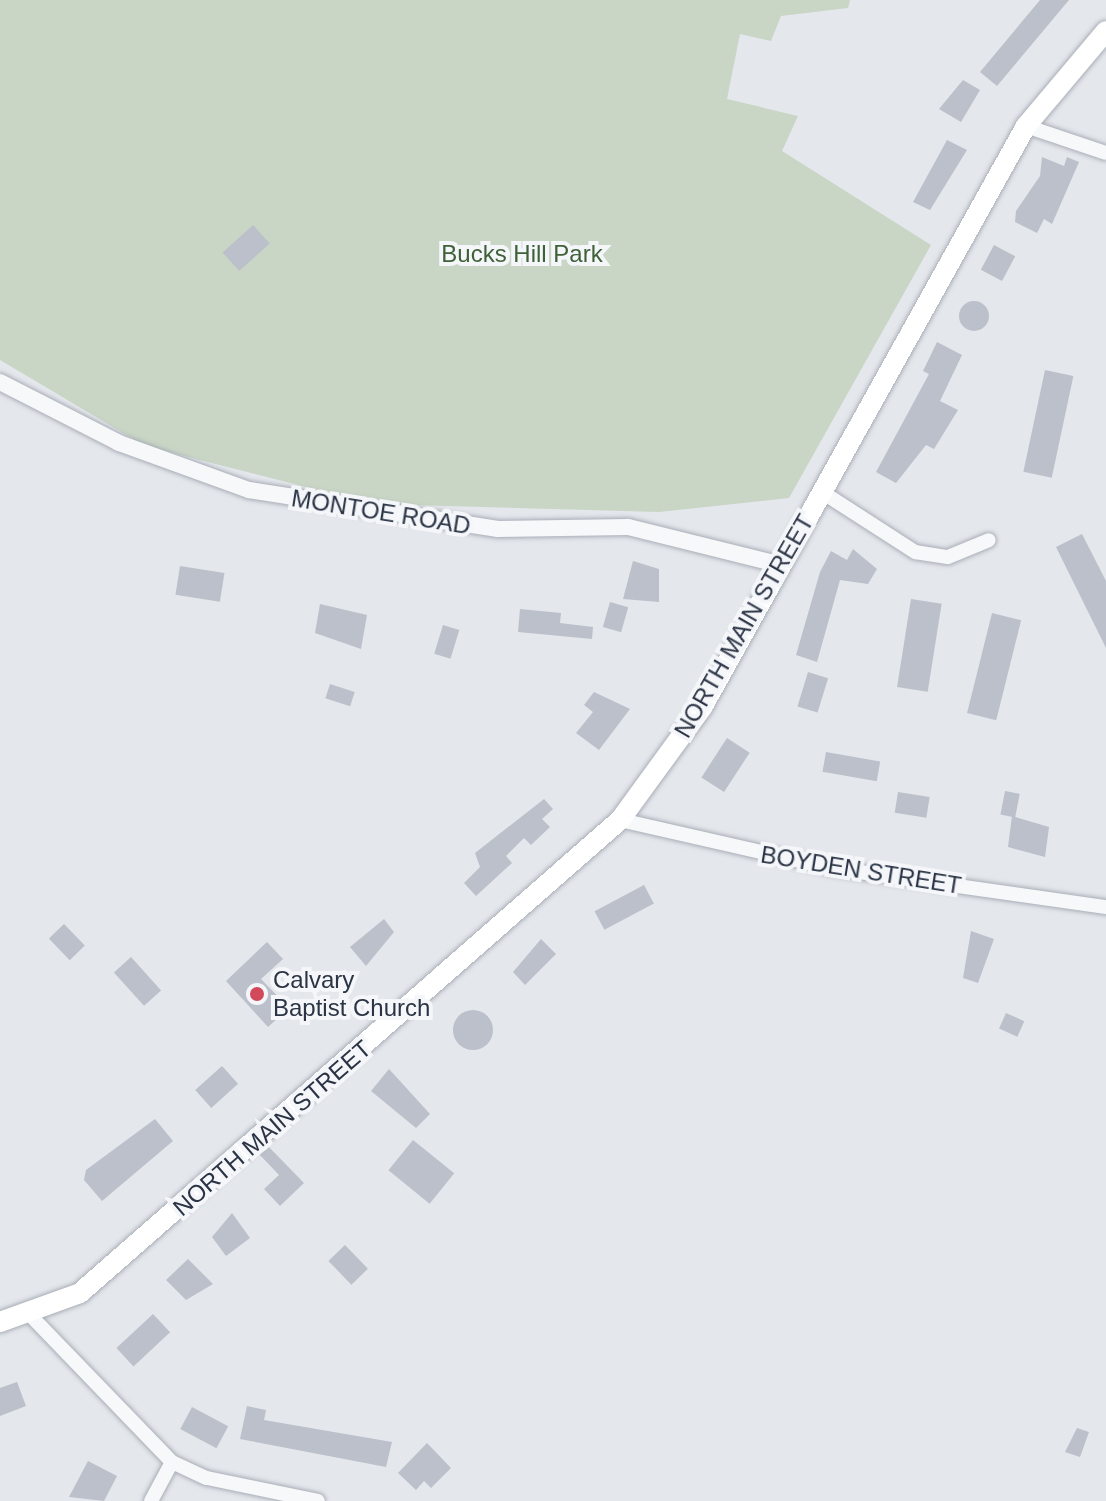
<!DOCTYPE html>
<html>
<head>
<meta charset="utf-8">
<style>
	body { margin:0 }
	#map { position:relative; width:1106px; height:1501px; overflow:hidden; background:#e4e7ec; font-family:Helvetica,sans-serif }
	div>[style] { position:absolute }
	[style*='--x'] { left:calc(var(--x)*1px); top:calc(var(--y)*1px); width:calc(var(--w)*1px); rotate:calc(var(--a)*1deg) }
	.green>* { inset:0; background:#c9d6c5 }
	.building>* { inset:0; background:#bbc0ca; transform-origin:0 0 }
	.round { border-radius:50% }
	.roads { filter:drop-shadow(0 0 2px #a9aeb7) drop-shadow(0 0 2px #a9aeb7) }
	.minor>* { height:14px; margin:-7px; padding:0 7px; transform-origin:7px; border-radius:7px; background:#f7f8fa }
	.tertiary>* { height:16px; margin:-8px; padding:0 8px; transform-origin:8px; border-radius:8px; background:#f7f8fa }
	.secondary>* { height:20px; margin:-10px; padding:0 10px; transform-origin:10px; border-radius:10px; background:#fff }
	.dots>* { width:22px; height:22px; translate:-50% -50%; box-sizing:border-box; border:4px solid #f4f6f9; border-radius:50% }
	span { translate:-50% -50%; white-space:nowrap; text-align:center; line-height:1.15; -webkit-text-stroke:8px #f4f6f9; paint-order:stroke }
	.park-label { font-size:24px; color:#3f6138 }
	.street-label { font-size:24px; color:#2b3445 }
	.poi-label { font-size:24px; color:#2b3445 }
	.left { translate:0 -50%; text-align:left }
</style>
</head>
<body>
<div id="map">
	<div class="green">
		<div style="clip-path:polygon(0 0,850px 0,848px 8px,781px 16px,771px 41px,740px 34px,727px 99px,798px 116px,782px 151px,931px 245px,789px 498px,659px 512px,373px 504px,145px 446px,0 360px)"></div>
	</div>
	<div class="building">
		<div style="clip-path:polygon(1040px 0,1069px 0,997px 86px,980px 72px)"></div>
		<div style="clip-path:polygon(963px 80px,980px 90px,961px 122px,939px 109px)"></div>
		<div style="clip-path:polygon(947px 140px,967px 150px,930px 210px,913px 202px)"></div>
		<div style="clip-path:polygon(1042px 157px,1064px 166px,1067px 157px,1079px 162px,1052px 224px,1044px 219px,1037px 233px,1015px 222px,1016px 211px,1040px 176px)"></div>
		<div style="left:253px;top:225px;width:25px;height:41px;rotate:48deg"></div>
		<div style="left:994px;top:245px;width:24px;height:28px;rotate:28deg"></div>
		<div class="round" style="left:959px;top:301px;width:30px;height:30px"></div>
		<div style="clip-path:polygon(937px 342px,962px 355px,940px 401px,958px 410px,934px 449px,926px 445px,896px 483px,876px 472px,929px 374px,923px 371px)"></div>
		<div style="left:1045px;top:370px;width:29px;height:104px;rotate:12deg"></div>
		<div style="clip-path:polygon(1082px 534px,1106px 581px,1106px 648px,1056px 547px)"></div>
		<div style="clip-path:polygon(853px 549px,877px 569px,868px 584px,840px 580px,817px 662px,796px 655px,820px 572px,831px 551px,847px 560px)"></div>
		<div style="clip-path:polygon(633px 561px,659px 569px,659px 602px,623px 599px)"></div>
		<div style="left:180px;top:566px;width:45px;height:29px;rotate:9deg"></div>
		<div style="left:911px;top:599px;width:31px;height:89px;rotate:9deg"></div>
		<div style="left:610px;top:602px;width:19px;height:26px;rotate:16deg"></div>
		<div style="clip-path:polygon(320px 604px,367px 615px,361px 649px,315px 633px)"></div>
		<div style="clip-path:polygon(520px 609px,561px 613px,560px 623px,593px 627px,592px 639px,518px 632px)"></div>
		<div style="left:992px;top:613px;width:30px;height:103px;rotate:14deg"></div>
		<div style="left:443px;top:625px;width:17px;height:30px;rotate:17deg"></div>
		<div style="left:808px;top:672px;width:21px;height:36px;rotate:17deg"></div>
		<div style="left:330px;top:684px;width:26px;height:15px;rotate:18deg"></div>
		<div style="clip-path:polygon(594px 692px,630px 709px,599px 750px,576px 733px,593px 712px,584px 705px)"></div>
		<div style="left:727px;top:738px;width:27px;height:47px;rotate:33deg"></div>
		<div style="left:826px;top:752px;width:55px;height:20px;rotate:10deg"></div>
		<div style="left:1005px;top:791px;width:15px;height:24px;rotate:11deg"></div>
		<div style="left:898px;top:792px;width:32px;height:21px;rotate:9deg"></div>
		<div style="clip-path:polygon(544px 799px,553px 809px,542px 819px,550px 827px,531px 845px,524px 838px,506px 856px,512px 863px,476px 896px,464px 883px,480px 867px,475px 853px)"></div>
		<div style="clip-path:polygon(1012px 816px,1049px 827px,1045px 857px,1008px 847px)"></div>
		<div style="left:644px;top:885px;width:21px;height:56px;rotate:62deg"></div>
		<div style="clip-path:polygon(384px 919px,394px 932px,366px 966px,350px 947px)"></div>
		<div style="left:64px;top:924px;width:30px;height:21px;rotate:46deg"></div>
		<div style="clip-path:polygon(971px 931px,994px 939px,978px 983px,963px 978px)"></div>
		<div style="clip-path:polygon(541px 939px,556px 954px,525px 985px,513px 972px)"></div>
		<div style="clip-path:polygon(267px 942px,283px 959px,261px 979px,289px 1008px,268px 1027px,226px 981px)"></div>
		<div style="left:131px;top:957px;width:45px;height:23px;rotate:48deg"></div>
		<div class="round" style="left:453px;top:1010px;width:40px;height:40px"></div>
		<div style="left:1006px;top:1013px;width:20px;height:17px;rotate:24deg"></div>
		<div style="left:222px;top:1066px;width:24px;height:36px;rotate:48deg"></div>
		<div style="clip-path:polygon(389px 1069px,430px 1114px,416px 1128px,371px 1091px)"></div>
		<div style="clip-path:polygon(155px 1119px,173px 1141px,102px 1201px,84px 1180px,86px 1170px)"></div>
		<div style="left:413px;top:1140px;width:53px;height:39px;rotate:39deg"></div>
		<div style="clip-path:polygon(268px 1146px,304px 1183px,280px 1206px,264px 1189px,279px 1175px,259px 1154px)"></div>
		<div style="clip-path:polygon(232px 1213px,250px 1238px,226px 1256px,212px 1237px)"></div>
		<div style="left:345px;top:1245px;width:33px;height:23px;rotate:46deg"></div>
		<div style="clip-path:polygon(188px 1259px,213px 1284px,186px 1300px,166px 1280px)"></div>
		<div style="left:153px;top:1314px;width:25px;height:50px;rotate:47deg"></div>
		<div style="clip-path:polygon(17px 1382px,26px 1406px,0 1416px,0 1388px)"></div>
		<div style="clip-path:polygon(247px 1406px,266px 1410px,264px 1420px,392px 1442px,386px 1467px,240px 1439px)"></div>
		<div style="left:192px;top:1407px;width:41px;height:25px;rotate:28deg"></div>
		<div style="clip-path:polygon(1077px 1428px,1089px 1432px,1080px 1457px,1065px 1452px)"></div>
		<div style="clip-path:polygon(427px 1443px,451px 1468px,431px 1488px,424px 1481px,416px 1490px,398px 1473px)"></div>
		<div style="clip-path:polygon(88px 1461px,117px 1476px,104px 1501px,69px 1497px)"></div>
	</div>
	<div class="roads">
		<div class="minor">
			<div style="--x:1026;--y:126;--w:84;--a:18.6"></div>
			<div style="--x:822;--y:492;--w:111;--a:32.8"></div>
			<div style="--x:915;--y:552;--w:33;--a:9"></div>
			<div style="--x:948;--y:557;--w:44;--a:-22.5"></div>
			<div style="--x:620;--y:820;--w:216;--a:12.8"></div>
			<div style="--x:831;--y:868;--w:278;--a:8.1"></div>
			<div style="--x:31;--y:1316;--w:203;--a:46"></div>
			<div style="--x:172;--y:1462;--w:38;--a:25"></div>
			<div style="--x:207;--y:1478;--w:113;--a:11.7"></div>
			<div style="--x:151;--y:1501;--w:44;--a:-61.7"></div>
		</div>
		<div class="tertiary">
			<div style="--x:0;--y:382;--w:134;--a:27.1"></div>
			<div style="--x:119;--y:443;--w:138;--a:19.9"></div>
			<div style="--x:249;--y:490;--w:252;--a:8.9"></div>
			<div style="--x:498;--y:529;--w:130;--a:-0.9"></div>
			<div style="--x:628;--y:527;--w:158;--a:13.9"></div>
		</div>
		<div class="secondary">
			<div style="--x:0;--y:1322;--w:85;--a:-19.9"></div>
			<div style="--x:80;--y:1293;--w:718;--a:-41.22"></div>
			<div style="--x:620;--y:820;--w:141;--a:-53.9"></div>
			<div style="--x:703;--y:706;--w:664;--a:-60.89"></div>
			<div style="--x:1026;--y:126;--w:124;--a:-49.9"></div>
		</div>
	</div>
	<div class="dots">
		<div style="left:257px;top:994px;background:#d1495b"></div>
	</div>
	<div class="park-label">
		<span style="left:522px;top:254px">Bucks Hill Park</span>
	</div>
	<div class="street-label">
		<span style="left:381px;top:512px;rotate:9deg">MONTOE ROAD</span>
		<span style="left:744px;top:626px;rotate:-60deg">NORTH MAIN STREET</span>
		<span style="left:861px;top:870px;rotate:9deg">BOYDEN STREET</span>
		<span style="left:272px;top:1128px;rotate:-41deg">NORTH MAIN STREET</span>
	</div>
	<div class="poi-label">
		<span class="left" style="left:273px;top:994px">Calvary<br>Baptist Church</span>
	</div>
</div>
</body>
</html>
